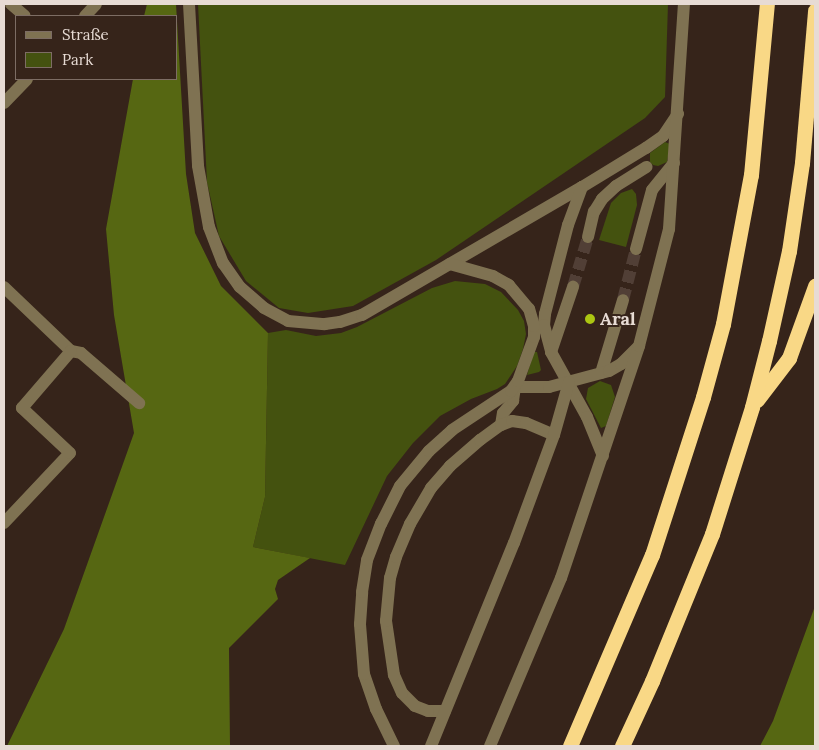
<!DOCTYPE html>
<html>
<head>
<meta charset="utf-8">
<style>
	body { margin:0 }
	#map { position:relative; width:819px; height:750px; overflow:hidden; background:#36241a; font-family:Lora,serif }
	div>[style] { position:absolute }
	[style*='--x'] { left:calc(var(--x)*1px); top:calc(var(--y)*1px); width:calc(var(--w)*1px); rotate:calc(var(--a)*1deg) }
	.green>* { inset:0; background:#44520f }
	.forest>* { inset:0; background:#566712 }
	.minor-tunnel>* { height:12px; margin-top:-6px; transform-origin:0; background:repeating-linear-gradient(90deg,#513f36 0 12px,transparent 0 18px) }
	.minor>* { height:12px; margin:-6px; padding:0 6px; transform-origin:6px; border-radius:6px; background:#7f7252 }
	.highway>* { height:15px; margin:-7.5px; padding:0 7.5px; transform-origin:7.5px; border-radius:7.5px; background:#f9d886 }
	.dots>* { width:14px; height:14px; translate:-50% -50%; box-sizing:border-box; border:2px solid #36241a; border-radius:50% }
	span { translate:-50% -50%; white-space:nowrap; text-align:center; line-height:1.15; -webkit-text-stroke:4px #36241a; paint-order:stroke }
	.poi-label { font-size:18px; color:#e7dbd4; font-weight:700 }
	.left { translate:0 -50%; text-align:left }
	.frame { position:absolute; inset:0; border:5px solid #e7dbd4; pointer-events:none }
	.legend { position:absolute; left:15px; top:15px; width:162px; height:65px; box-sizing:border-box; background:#36241a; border:1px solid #7d6d64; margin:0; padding:6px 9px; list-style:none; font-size:15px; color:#e7dbd4 }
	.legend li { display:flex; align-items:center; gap:10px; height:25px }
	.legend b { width:25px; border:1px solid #7d6d64 }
</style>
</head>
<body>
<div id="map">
	<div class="green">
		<div style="clip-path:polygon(198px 4px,668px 4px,665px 97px,645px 118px,436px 260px,353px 306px,308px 313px,279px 308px,246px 281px,219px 236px,207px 182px)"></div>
		<div style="clip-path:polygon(665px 142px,670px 144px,667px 162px,658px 166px,653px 165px,650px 162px,650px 153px)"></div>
		<div style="clip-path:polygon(632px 189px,636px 194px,637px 205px,626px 247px,599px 240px,611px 203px,621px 193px)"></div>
		<div style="clip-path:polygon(455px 281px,485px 284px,501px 292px,518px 310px,524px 321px,526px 334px,523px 349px,517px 366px,505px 384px,497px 389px,471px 399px,440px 416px,413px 443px,387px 476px,345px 565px,253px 547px,265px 497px,268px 333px,286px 330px,316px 336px,341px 333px,357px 327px,432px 288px)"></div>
		<div style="clip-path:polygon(534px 352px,537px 352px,541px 370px,539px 372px,527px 375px)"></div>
		<div style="clip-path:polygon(600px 381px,611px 385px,615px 397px,606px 426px,601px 428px,586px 399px,588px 388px)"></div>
	</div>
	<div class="forest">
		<div style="clip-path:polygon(147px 4px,176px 4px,186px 174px,195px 233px,221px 286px,268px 333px,265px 497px,253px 547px,310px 558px,278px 580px,275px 589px,278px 599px,229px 648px,230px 746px,7px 746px,64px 629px,134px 433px,114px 315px,106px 229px,133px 79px,176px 79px,176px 16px,144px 16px)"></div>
		<div style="clip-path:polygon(815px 606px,815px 746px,760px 746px,773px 721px)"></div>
	</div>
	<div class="minor-tunnel">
		<div style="--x:573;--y:287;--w:52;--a:-73.3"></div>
		<div style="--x:623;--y:300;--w:53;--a:-75.7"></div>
	</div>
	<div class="minor">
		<div style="--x:11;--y:4;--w:18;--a:41"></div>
		<div style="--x:189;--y:4;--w:162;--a:86.8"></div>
		<div style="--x:198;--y:166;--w:62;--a:79.8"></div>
		<div style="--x:209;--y:227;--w:39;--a:69"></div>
		<div style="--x:223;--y:263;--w:29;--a:55"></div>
		<div style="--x:240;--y:287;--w:32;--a:41"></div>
		<div style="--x:264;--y:308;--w:27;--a:28"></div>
		<div style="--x:288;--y:321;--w:37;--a:5"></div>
		<div style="--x:325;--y:324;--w:15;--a:-8"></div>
		<div style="--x:340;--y:322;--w:23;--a:-18"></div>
		<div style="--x:362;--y:315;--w:255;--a:-30.2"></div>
		<div style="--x:582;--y:187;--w:75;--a:-31.4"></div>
		<div style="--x:646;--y:148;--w:21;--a:-35"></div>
		<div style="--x:663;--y:136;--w:27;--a:-56"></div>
		<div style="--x:85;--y:16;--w:16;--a:-47"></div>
		<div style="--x:4;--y:103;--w:33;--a:-46"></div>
		<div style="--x:582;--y:187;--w:40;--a:110.2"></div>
		<div style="--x:568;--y:225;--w:92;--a:104.5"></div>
		<div style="--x:545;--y:314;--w:11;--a:95"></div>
		<div style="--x:544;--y:325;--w:28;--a:75"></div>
		<div style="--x:551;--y:352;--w:74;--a:61"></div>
		<div style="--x:587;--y:417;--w:42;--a:67.7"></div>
		<div style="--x:588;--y:237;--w:26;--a:-77"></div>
		<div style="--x:594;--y:212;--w:15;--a:-58"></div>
		<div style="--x:602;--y:199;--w:19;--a:-43"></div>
		<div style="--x:616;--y:186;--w:36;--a:-32"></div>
		<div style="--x:636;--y:249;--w:61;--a:-74.8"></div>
		<div style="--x:652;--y:190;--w:35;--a:-51"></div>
		<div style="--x:4;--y:287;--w:93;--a:43.7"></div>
		<div style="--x:71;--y:351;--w:10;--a:11"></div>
		<div style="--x:81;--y:353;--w:77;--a:40.8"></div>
		<div style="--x:551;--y:352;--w:69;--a:-71.3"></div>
		<div style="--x:601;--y:373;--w:76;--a:-73.2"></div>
		<div style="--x:515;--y:387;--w:34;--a:0"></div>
		<div style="--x:549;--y:387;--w:62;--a:-14.9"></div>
		<div style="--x:609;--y:371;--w:14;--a:-30"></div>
		<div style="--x:621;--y:364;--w:23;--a:-45"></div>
		<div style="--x:501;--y:425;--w:12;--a:-81"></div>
		<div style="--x:503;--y:413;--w:16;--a:-50"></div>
		<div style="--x:513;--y:401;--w:14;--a:-82"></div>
		<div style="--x:4;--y:523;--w:96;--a:-46.7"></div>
		<div style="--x:70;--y:453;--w:66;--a:-136.8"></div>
		<div style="--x:22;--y:408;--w:75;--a:-49.3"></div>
		<div style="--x:445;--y:711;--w:17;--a:180"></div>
		<div style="--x:428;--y:711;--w:14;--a:-159"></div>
		<div style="--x:415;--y:706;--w:18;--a:-135"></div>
		<div style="--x:402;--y:693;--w:20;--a:-114"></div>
		<div style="--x:394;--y:675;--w:55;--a:-98.4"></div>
		<div style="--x:386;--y:621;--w:43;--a:-84.7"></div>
		<div style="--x:390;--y:578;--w:22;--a:-74"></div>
		<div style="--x:396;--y:557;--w:36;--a:-67"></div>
		<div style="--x:410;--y:524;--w:42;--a:-59.7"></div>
		<div style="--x:431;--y:488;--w:29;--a:-49"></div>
		<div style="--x:450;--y:466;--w:40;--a:-41"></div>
		<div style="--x:480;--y:440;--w:26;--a:-36"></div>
		<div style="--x:501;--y:425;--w:12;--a:-20"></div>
		<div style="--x:512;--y:421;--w:14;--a:8"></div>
		<div style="--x:526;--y:423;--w:30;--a:23"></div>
		<div style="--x:394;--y:746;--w:41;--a:-115.9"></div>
		<div style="--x:376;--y:709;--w:37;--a:-109"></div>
		<div style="--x:364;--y:674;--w:50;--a:-94.6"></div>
		<div style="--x:360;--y:624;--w:32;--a:-86"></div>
		<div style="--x:362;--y:592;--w:32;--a:-81"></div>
		<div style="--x:367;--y:560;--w:39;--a:-69"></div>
		<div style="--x:381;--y:524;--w:42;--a:-63.4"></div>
		<div style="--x:400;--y:486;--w:45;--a:-50.4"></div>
		<div style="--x:429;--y:451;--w:31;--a:-42"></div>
		<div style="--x:452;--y:430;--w:71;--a:-33.5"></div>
		<div style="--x:511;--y:391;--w:12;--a:-55"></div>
		<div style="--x:518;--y:381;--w:47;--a:-70"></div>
		<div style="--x:534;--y:337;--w:11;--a:-90"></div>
		<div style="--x:534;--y:326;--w:18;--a:-106"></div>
		<div style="--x:529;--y:309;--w:31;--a:-130"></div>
		<div style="--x:509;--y:285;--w:18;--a:-151"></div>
		<div style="--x:493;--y:276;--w:45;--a:-164.4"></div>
		<div style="--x:431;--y:746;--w:219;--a:-67.8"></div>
		<div style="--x:514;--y:543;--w:115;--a:-69.7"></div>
		<div style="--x:554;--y:435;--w:55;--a:-74.2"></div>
		<div style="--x:490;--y:746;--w:182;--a:-67.1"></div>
		<div style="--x:561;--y:578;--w:245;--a:-71.4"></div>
		<div style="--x:639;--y:346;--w:121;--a:-75.6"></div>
		<div style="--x:669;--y:229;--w:225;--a:-86.2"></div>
	</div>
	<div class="highway">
		<div style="--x:757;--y:400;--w:53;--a:-52.7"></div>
		<div style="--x:789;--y:358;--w:77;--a:-70.1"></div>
		<div style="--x:570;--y:746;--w:208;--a:-66.8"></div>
		<div style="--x:652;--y:555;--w:166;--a:-72.1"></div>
		<div style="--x:703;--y:397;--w:76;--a:-74.7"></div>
		<div style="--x:723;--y:324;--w:152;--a:-79.4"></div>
		<div style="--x:751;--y:175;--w:172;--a:-84.7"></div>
		<div style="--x:622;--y:746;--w:72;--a:-65.2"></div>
		<div style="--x:652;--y:681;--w:159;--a:-67.8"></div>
		<div style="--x:712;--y:534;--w:133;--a:-72.5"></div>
		<div style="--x:752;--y:407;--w:68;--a:-75.6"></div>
		<div style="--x:769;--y:341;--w:92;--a:-77.5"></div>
		<div style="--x:789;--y:251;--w:89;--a:-81.6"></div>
		<div style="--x:802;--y:163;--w:153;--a:-85.1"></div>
	</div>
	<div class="dots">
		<div style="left:590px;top:319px;background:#acc612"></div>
	</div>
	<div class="poi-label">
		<span class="left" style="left:600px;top:319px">Aral</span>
	</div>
	<div class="frame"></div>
	<ul class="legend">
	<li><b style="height:6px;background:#7f7252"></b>Straße</li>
	<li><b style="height:14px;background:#44520f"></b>Park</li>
	</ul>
</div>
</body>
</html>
